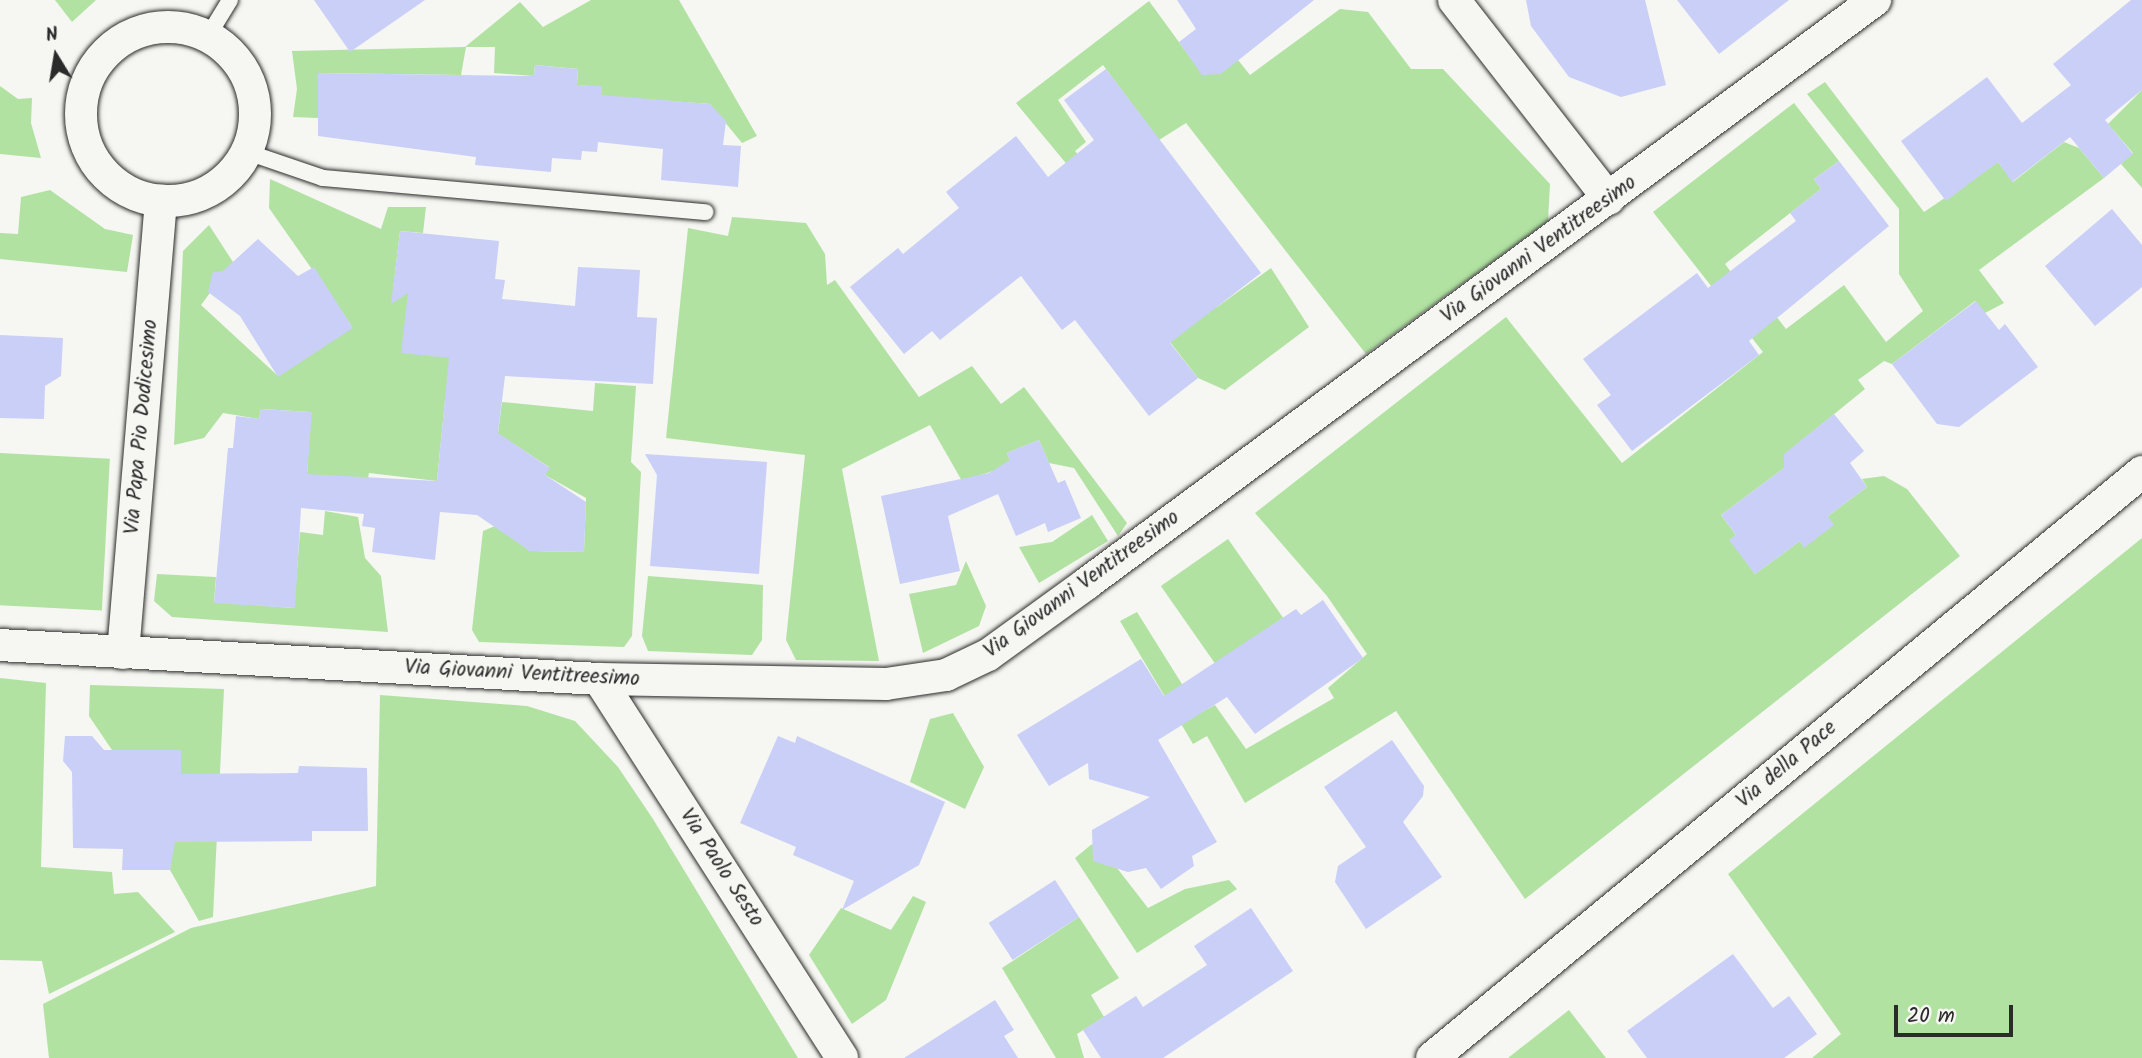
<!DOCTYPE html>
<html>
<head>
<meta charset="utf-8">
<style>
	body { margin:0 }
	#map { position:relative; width:2142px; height:1058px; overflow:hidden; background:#f6f6f2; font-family:Kalam,sans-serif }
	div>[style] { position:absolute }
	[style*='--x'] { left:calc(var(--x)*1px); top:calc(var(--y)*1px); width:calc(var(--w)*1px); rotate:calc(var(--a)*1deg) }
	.green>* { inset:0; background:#b1e2a2; transform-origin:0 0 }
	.building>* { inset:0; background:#c9cff7; transform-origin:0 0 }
	.roads { filter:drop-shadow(0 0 2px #2b2b2b) drop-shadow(0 0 2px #2b2b2b) }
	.lane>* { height:16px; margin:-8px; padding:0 8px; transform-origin:8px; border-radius:8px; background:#f6f6f2 }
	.street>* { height:32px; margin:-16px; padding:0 16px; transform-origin:16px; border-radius:16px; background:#f6f6f2 }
	.street>.ring { margin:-16px; padding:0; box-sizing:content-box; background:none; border:32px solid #f6f6f2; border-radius:50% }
	span { translate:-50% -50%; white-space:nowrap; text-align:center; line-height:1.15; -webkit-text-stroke:6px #f6f6f2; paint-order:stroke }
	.street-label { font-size:21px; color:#2b2b2b }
	.north { position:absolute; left:21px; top:21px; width:70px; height:70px; -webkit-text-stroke:5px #f6f6f2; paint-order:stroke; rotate:349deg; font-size:19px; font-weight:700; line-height:28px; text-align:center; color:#2b2b2b }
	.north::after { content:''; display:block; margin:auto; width:24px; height:32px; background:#2b2b2b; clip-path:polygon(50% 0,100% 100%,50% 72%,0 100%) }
	.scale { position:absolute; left:1894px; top:1005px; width:119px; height:32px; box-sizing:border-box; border:4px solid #2b2b2b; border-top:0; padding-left:9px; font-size:21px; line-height:24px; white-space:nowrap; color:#2b2b2b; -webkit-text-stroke:5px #f6f6f2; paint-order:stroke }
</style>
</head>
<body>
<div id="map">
	<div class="green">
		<div style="clip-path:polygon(55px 0,96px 0,72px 22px)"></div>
		<div style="clip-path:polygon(591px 0,679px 0,757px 136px,742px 143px,710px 104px,602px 96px,602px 87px,577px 85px,578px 69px,535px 65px,534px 76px,494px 73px,495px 47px,466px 47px,461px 75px,318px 73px,318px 118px,293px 117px,297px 89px,292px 51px,465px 47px,520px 2px,543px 27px)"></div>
		<div style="clip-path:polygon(1149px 1px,1203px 75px,1238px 60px,1250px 75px,1340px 9px,1368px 12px,1411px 69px,1443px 69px,1550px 184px,1548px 221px,1366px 354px,1186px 123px,1159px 140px,1103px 65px,1058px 100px,1086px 142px,1075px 151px,1099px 180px,1089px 191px,1016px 103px)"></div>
		<div style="clip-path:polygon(1825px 82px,1924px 212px,1998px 162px,2013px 182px,2064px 142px,2079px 148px,2104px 178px,1979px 270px,2004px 303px,1985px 313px,1975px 301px,1892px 364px,1884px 361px,1858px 380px,1865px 389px,1785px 454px,1784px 468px,1721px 515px,1736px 535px,1730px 540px,1755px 574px,1800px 541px,1804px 547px,1828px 516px,1867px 487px,1862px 479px,1884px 476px,1907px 489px,1960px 556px,1525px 899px,1396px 711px,1245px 803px,1207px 736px,1193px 744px,1120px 621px,1137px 612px,1200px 713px,1215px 705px,1246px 749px,1334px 698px,1328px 688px,1367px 654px,1327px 596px,1255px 513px,1506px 317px,1622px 463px,1763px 352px,1653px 212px,1794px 103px,1839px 161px,1814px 179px,1821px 189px,1725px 264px,1753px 302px,1761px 297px,1786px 329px,1844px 285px,1886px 342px,1923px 311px,1899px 274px,1899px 209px,1807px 94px)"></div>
		<div style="clip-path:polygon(0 86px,18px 99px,32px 98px,31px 123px,41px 158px,0 154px)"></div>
		<div style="clip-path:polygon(2142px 90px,2142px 188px,2121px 164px,2133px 153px,2108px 124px)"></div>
		<div style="clip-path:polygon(270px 179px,381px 229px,388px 207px,426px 207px,423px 233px,400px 231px,393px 290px,409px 292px,470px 360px,445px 400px,437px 481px,369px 473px,365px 495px,307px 474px,311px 412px,261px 409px,259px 419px,223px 413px,204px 438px,174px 445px,183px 251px,209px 225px,233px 262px,201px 305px,278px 376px,351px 325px,269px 208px)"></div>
		<div style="clip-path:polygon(50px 190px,105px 229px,133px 235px,127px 272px,0 259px,0 233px,18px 234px,21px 197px)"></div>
		<div style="clip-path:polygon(732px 217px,806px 223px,825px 254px,827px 285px,835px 280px,919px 397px,972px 366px,1001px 404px,1024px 387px,1127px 523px,1118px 536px,1074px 468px,1049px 463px,1039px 440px,1007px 453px,1012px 465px,962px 481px,930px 425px,842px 469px,879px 661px,796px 660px,786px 640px,805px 455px,666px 438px,688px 228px,728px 236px)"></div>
		<div style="clip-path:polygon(1271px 268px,1309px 327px,1225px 390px,1198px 378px,1152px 319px,1217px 307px)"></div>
		<div style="clip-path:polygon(595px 383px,636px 386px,631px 462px,641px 472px,632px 636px,624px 647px,479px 642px,472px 630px,483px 531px,495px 526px,530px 551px,584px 552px,586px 498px,545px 475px,549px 467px,514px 444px,497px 441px,502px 402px,593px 411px)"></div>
		<div style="left:0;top:453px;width:110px;height:152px;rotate:3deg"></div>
		<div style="clip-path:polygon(325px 511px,358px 517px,365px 558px,381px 576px,388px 632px,172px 617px,154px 601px,157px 574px,216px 577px,214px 602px,294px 608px,300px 532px,323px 535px)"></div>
		<div style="clip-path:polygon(1092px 515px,1108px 541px,1039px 583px,1019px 547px,1052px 542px)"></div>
		<div style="clip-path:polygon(2142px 538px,2142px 1058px,1812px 1058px,1841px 1034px,1728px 874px)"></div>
		<div style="left:1228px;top:539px;width:96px;height:82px;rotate:55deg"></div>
		<div style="clip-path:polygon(966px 561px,986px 606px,979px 626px,923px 653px,909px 594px,956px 585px)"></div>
		<div style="clip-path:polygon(648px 576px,763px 585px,762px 640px,752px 655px,648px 651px,642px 636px)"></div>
		<div style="clip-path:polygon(0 678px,46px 683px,41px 867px,112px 872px,114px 894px,138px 892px,175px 932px,49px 994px,42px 961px,0 960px)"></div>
		<div style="clip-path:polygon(90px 685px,224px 689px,213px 917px,199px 921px,170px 870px,175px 806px,112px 750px,89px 716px)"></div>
		<div style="clip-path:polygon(380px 695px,527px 706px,575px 721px,618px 767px,653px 819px,798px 1058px,49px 1058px,43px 1004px,191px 928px,376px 886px)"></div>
		<div style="clip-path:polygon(953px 713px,984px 767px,965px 809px,910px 782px,930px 719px)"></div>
		<div style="clip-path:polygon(1092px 844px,1103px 864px,1117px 868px,1148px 908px,1185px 889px,1229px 880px,1237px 889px,1137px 953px,1075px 858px)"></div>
		<div style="clip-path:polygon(913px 896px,926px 902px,886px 1000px,852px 1024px,809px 955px,841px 908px,891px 930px)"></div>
		<div style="clip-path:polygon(1079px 917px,1119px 978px,1091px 995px,1104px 1017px,1077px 1034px,1084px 1058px,1056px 1058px,1002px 968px)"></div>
		<div style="clip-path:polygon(1569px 1010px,1606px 1058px,1508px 1058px)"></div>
	</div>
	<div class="building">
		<div style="clip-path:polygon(314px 0,425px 0,350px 52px)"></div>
		<div style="clip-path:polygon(1177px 0,1314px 0,1221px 74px,1202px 75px,1179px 42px,1196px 29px)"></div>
		<div style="clip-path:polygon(1526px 0,1645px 0,1666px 85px,1621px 97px,1569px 77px,1531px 26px)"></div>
		<div style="clip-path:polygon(1677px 0,1789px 0,1719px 54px)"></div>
		<div style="clip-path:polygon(2131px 0,2142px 0,2142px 90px,2105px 120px,2133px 154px,2104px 178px,2070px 137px,2012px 182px,1998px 162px,1946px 201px,1901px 141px,1987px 77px,2022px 123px,2071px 85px,2053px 64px)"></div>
		<div style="clip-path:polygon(535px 65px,578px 69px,577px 85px,602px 86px,602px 95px,710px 104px,726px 121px,723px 145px,741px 146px,738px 187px,661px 180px,663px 149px,598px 142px,597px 152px,582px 151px,581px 160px,552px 158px,551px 172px,475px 165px,476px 157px,318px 136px,318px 73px,534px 76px)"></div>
		<div style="clip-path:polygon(1106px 69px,1261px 273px,1170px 343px,1198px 378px,1149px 416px,1075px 320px,1062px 330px,1021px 276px,940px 340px,932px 331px,904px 354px,850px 287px,898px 248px,903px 254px,959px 208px,946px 192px,1016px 136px,1048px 177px,1094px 140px,1064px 100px)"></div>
		<div style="clip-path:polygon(1839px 161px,1889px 226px,1749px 341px,1759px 355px,1632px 451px,1597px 405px,1611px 395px,1583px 359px,1697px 273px,1708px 288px,1796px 221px,1790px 213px,1821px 189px,1814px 179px)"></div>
		<div style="clip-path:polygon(2112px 209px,2142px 245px,2142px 287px,2095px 326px,2045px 266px)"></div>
		<div style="clip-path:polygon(400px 231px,499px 241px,495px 279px,505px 280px,502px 299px,575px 306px,578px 267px,640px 270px,637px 317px,657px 318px,653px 384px,505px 376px,498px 433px,550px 468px,545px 475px,586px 502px,584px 552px,530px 551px,477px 515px,440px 512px,435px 560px,372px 552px,375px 528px,362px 526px,364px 514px,301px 508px,295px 608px,214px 603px,228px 448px,233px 448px,236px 416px,259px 419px,261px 409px,312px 412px,307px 474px,437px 481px,449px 358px,401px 353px,408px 293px,391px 304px)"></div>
		<div style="clip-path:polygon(258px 239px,298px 276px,314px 267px,353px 328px,278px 377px,240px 316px,208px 292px,213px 272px,223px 271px)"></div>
		<div style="clip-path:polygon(1976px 301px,1999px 330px,2005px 324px,2038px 367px,1959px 427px,1937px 424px,1892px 364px)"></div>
		<div style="clip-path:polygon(0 335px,63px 338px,61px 376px,45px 386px,44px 419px,0 418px)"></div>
		<div style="clip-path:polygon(1834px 414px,1864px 451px,1850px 463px,1867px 487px,1828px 516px,1834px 525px,1804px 548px,1800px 541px,1755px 574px,1729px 540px,1736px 535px,1721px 515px,1784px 468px,1784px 454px)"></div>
		<div style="clip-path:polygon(1039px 440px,1058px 483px,1065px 480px,1081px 518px,1048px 532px,1045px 523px,1016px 536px,998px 494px,948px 516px,960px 571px,900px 584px,881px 496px,989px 473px,1010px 460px,1007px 453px)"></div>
		<div style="clip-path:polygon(645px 454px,767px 462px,759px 574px,650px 566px,657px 475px)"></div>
		<div style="clip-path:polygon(1323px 600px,1363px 658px,1255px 734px,1227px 697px,1158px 740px,1217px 842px,1192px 856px,1194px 866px,1161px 889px,1146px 868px,1128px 872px,1093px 861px,1092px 830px,1150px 797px,1089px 779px,1088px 763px,1049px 786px,1017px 735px,1141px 659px,1164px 696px,1296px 609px,1301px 615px)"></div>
		<div style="clip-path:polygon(65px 736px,92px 736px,104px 750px,181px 750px,181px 774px,298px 773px,299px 766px,367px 768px,368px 831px,312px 831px,312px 841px,175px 842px,170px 870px,122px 870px,123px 849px,73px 848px,72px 772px,63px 761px)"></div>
		<div style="clip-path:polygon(778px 736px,795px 743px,797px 736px,945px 802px,919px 865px,842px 910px,854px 881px,793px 855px,796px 847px,740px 823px)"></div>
		<div style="clip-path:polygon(1392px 740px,1424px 786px,1423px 796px,1403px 822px,1442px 877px,1366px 929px,1335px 882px,1338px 866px,1366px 847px,1324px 787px)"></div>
		<div style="left:1055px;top:880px;width:44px;height:79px;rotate:57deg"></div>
		<div style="clip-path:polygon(1251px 908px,1293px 971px,1163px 1058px,1101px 1058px,1083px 1030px,1136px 996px,1143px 1007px,1207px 965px,1194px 946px)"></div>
		<div style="clip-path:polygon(1733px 954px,1773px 1008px,1789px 996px,1817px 1034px,1784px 1058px,1647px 1058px,1627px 1031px)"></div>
		<div style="clip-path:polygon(995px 1000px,1014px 1030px,1004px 1036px,1018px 1058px,904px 1058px)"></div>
	</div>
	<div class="roads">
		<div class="lane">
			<div style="--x:208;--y:36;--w:42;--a:-58.6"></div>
			<div style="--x:247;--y:152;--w:80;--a:18.9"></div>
			<div style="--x:323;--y:178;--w:384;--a:5.1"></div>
		</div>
		<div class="street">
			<div style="--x:1454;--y:0;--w:252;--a:52.1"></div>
			<div class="ring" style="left:81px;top:27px;width:142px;height:142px"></div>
			<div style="--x:0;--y:645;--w:600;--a:3.25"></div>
			<div style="--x:599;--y:679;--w:287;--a:1"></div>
			<div style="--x:886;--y:684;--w:61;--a:-8.5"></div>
			<div style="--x:946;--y:675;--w:47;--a:-25.5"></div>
			<div style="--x:988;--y:655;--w:121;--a:-35.9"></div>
			<div style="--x:1086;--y:584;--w:982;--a:-36.51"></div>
			<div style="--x:123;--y:653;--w:454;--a:-85.2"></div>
			<div style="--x:599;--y:679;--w:450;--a:57.3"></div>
			<div style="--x:1432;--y:1058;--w:921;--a:-39.53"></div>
		</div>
	</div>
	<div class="street-label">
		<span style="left:1539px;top:250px;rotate:-36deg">Via Giovanni Ventitreesimo</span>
		<span style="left:142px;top:427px;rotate:-85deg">Via Papa Pio Dodicesimo</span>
		<span style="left:1082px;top:585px;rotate:-36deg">Via Giovanni Ventitreesimo</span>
		<span style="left:522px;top:674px;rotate:3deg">Via Giovanni Ventitreesimo</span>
		<span style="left:1787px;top:765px;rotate:-40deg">Via della Pace</span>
		<span style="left:721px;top:868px;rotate:57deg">Via Paolo Sesto</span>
	</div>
	<div class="north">N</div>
	<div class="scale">20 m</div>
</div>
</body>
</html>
